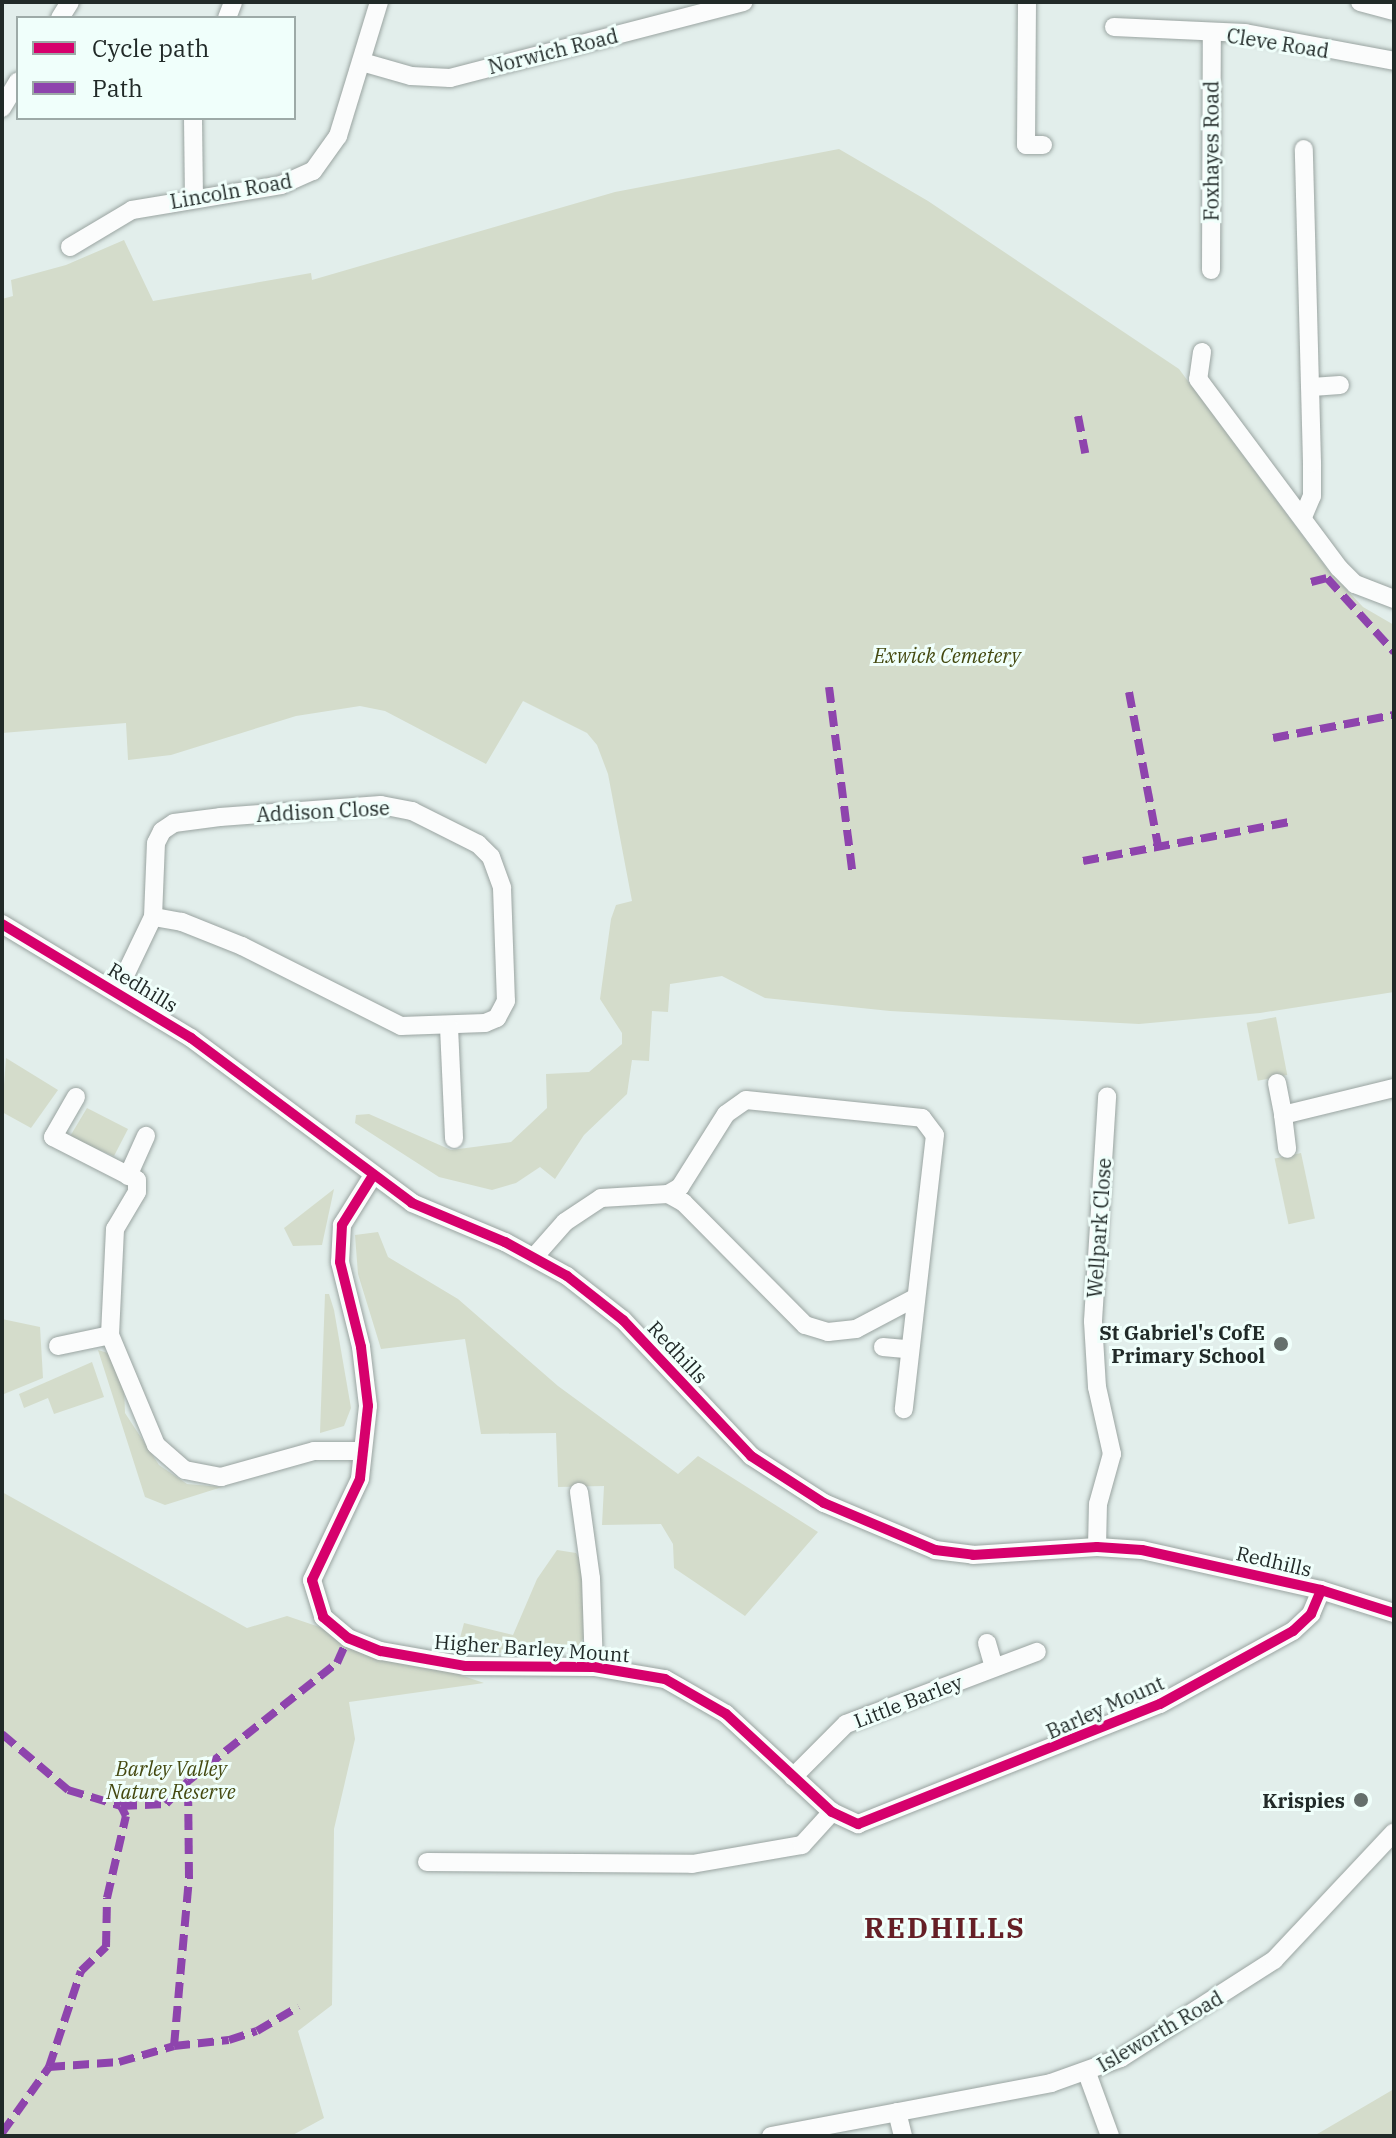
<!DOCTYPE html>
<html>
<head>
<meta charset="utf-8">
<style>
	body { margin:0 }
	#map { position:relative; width:1396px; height:2138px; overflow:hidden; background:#e2eeeb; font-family:"IBM Plex Serif",serif }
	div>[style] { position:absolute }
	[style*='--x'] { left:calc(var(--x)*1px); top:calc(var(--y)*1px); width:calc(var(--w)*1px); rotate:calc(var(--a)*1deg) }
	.green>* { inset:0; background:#d4dccb; transform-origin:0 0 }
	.roads { filter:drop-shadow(0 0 2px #9aa4a1) drop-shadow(0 0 2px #9aa4a1) }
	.minor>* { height:18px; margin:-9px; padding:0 9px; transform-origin:9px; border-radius:9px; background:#fbfcfc }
	.quiet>* { height:8px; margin-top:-4px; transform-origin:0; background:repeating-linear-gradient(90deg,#8e44ad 0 16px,transparent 0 24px) }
	.cycleway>* { height:10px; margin:-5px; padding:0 5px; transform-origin:5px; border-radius:5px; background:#d6006c }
	.dots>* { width:22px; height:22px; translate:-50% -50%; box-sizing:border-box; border:4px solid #f0fffb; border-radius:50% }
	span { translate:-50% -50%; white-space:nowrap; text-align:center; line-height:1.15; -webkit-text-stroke:6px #f0fffb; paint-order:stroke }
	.street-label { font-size:20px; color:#212a28 }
	.park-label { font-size:20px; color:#444910; font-style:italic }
	.poi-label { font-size:20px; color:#212a28; font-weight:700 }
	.right { translate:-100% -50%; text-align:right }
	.district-label { font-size:28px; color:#651f26; font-weight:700; letter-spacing:2px }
	.frame { position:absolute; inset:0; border:4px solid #212a28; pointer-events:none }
	.legend { position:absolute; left:16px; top:16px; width:280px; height:104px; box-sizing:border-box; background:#f0fffb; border:2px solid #9daaa7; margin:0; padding:10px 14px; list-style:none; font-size:24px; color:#212a28 }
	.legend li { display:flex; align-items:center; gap:16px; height:40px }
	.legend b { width:40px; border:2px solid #9daaa7 }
</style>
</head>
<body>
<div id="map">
	<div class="green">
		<div style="clip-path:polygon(839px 149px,928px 201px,1179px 369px,1328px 570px,1363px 607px,1394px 625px,1394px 992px,1260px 1013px,1139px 1024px,890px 1011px,765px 998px,722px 976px,670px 984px,668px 1012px,652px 1011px,649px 1061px,632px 1060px,627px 1094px,584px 1135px,555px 1179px,540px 1167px,516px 1183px,492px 1190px,439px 1177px,355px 1123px,356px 1115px,369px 1114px,451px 1150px,511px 1142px,547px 1108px,546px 1074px,589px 1072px,622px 1044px,622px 1033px,600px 999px,611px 919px,616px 905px,632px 901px,608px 774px,597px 745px,587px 733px,523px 701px,486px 764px,385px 711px,360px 706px,296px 716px,171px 755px,128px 760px,126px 723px,2px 733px,2px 299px,13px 296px,11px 280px,66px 265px,124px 240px,153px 301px,311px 273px,312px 280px,615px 192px)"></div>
		<div style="left:1276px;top:1017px;width:59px;height:30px;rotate:79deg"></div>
		<div style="clip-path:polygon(6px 1058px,58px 1090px,31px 1128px,2px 1112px)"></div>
		<div style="clip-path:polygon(87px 1108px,128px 1129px,114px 1156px,69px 1138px)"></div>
		<div style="left:1301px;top:1153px;width:67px;height:27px;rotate:78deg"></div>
		<div style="clip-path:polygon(334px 1189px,322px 1245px,293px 1246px,284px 1228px)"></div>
		<div style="clip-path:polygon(378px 1232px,388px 1257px,458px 1299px,558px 1386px,678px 1474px,698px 1456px,818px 1532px,745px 1616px,674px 1568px,673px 1544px,661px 1524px,602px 1525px,604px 1486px,558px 1487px,556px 1433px,481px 1434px,465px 1339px,381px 1349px,358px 1274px,355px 1235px)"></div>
		<div style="clip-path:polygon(325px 1294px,329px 1294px,334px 1310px,351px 1408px,344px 1426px,320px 1433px)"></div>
		<div style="clip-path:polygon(2px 1319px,40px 1327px,43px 1378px,4px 1394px)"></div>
		<div style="clip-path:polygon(98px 1350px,111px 1354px,124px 1386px,125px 1413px,159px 1465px,187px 1484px,222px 1487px,165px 1505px,145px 1497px)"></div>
		<div style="clip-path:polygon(92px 1362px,104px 1397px,54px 1414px,48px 1398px,24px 1408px,19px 1394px)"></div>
		<div style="clip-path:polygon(2px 1492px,247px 1628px,287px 1616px,484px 1683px,349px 1702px,355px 1739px,334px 1829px,332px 2005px,298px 2031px,324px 2118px,291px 2136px,2px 2136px)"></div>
		<div style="clip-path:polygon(557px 1550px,576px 1553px,581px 1561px,584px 1637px,577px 1649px,493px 1653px,457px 1649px,464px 1623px,513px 1635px,537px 1579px)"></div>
		<div style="clip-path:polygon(1394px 2089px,1394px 2136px,1313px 2136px,1319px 2133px)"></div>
	</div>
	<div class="roads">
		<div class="minor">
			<div style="--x:1027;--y:2;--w:143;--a:90.4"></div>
			<div style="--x:1026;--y:145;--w:17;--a:0"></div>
			<div style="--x:1360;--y:2;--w:35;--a:15"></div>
			<div style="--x:60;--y:18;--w:19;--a:-58"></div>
			<div style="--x:227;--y:18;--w:17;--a:-69"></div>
			<div style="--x:1114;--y:27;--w:131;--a:2.6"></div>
			<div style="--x:1245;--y:33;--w:152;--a:10.6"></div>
			<div style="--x:362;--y:62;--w:51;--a:15.9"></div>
			<div style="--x:411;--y:76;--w:39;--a:3"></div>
			<div style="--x:450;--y:78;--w:303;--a:-14.5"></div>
			<div style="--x:2;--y:108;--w:31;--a:-59"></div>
			<div style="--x:193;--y:118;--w:79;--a:89.3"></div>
			<div style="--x:70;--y:247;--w:72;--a:-30.8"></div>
			<div style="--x:132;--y:210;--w:151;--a:-9.5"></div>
			<div style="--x:281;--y:185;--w:35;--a:-24"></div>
			<div style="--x:313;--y:171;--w:43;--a:-54.5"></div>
			<div style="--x:338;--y:136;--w:140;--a:-73"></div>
			<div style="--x:1211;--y:270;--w:238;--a:-89.8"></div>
			<div style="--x:1202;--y:352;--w:27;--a:98"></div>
			<div style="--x:1198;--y:379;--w:236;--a:53.3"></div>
			<div style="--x:1339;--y:568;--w:23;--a:45"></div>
			<div style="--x:1355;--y:584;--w:42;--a:21"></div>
			<div style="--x:1312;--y:387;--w:28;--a:-4"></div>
			<div style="--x:1303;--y:517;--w:23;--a:-67"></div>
			<div style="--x:1312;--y:496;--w:33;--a:-90"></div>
			<div style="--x:1312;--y:463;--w:314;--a:-91.5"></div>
			<div style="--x:2;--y:924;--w:221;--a:31.1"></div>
			<div style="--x:191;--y:1038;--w:276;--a:36.7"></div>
			<div style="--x:412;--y:1203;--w:101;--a:22.8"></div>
			<div style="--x:505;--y:1242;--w:71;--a:28.7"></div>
			<div style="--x:567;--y:1276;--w:71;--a:38.2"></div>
			<div style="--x:623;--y:1320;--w:187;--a:46.7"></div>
			<div style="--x:751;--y:1456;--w:87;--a:32.8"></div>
			<div style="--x:824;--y:1503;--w:121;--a:22.9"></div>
			<div style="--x:935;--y:1550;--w:38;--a:7"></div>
			<div style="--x:973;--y:1555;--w:124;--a:-3.7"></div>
			<div style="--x:1097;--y:1547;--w:45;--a:3.8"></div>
			<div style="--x:1142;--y:1550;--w:183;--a:12.6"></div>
			<div style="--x:1321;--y:1590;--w:77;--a:17.5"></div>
			<div style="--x:117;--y:992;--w:83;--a:-64.4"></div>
			<div style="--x:153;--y:917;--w:74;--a:-87.7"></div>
			<div style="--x:156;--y:843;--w:13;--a:-63"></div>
			<div style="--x:162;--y:831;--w:14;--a:-34"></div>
			<div style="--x:174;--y:823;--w:46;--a:-7.4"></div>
			<div style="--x:220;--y:817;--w:161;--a:-4.3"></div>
			<div style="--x:381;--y:805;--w:32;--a:11"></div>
			<div style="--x:412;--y:811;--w:74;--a:26.6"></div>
			<div style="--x:478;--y:844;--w:18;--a:45"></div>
			<div style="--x:491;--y:857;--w:33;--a:70"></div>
			<div style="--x:502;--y:888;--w:113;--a:88"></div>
			<div style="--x:506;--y:1001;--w:19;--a:118"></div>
			<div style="--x:497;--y:1018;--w:13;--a:157"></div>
			<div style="--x:485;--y:1023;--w:84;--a:178"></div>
			<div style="--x:401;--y:1026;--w:178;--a:-153.3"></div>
			<div style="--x:242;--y:946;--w:65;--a:-158.2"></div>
			<div style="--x:182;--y:922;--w:29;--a:-170"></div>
			<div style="--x:449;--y:1027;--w:112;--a:87.4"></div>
			<div style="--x:1277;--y:1083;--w:33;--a:79"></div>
			<div style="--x:1283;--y:1115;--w:114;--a:-13.7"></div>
			<div style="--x:76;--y:1097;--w:46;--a:119.9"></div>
			<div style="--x:53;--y:1137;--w:94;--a:27.1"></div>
			<div style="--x:137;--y:1180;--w:12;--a:90"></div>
			<div style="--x:137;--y:1192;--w:43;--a:120.7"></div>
			<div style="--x:115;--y:1229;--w:106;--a:92.7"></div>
			<div style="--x:110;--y:1335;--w:119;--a:67.3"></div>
			<div style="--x:156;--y:1445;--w:38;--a:41"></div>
			<div style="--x:185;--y:1470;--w:37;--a:11"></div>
			<div style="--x:221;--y:1477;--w:97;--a:-15.6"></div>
			<div style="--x:314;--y:1451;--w:48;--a:0"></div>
			<div style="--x:1283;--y:1115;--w:34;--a:83"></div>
			<div style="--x:128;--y:1176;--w:44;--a:-65.8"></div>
			<div style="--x:372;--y:1177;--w:57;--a:122"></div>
			<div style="--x:342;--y:1225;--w:37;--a:93"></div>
			<div style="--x:340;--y:1262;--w:88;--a:76.1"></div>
			<div style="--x:361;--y:1347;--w:59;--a:83.2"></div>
			<div style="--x:368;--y:1406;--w:73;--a:96.3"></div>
			<div style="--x:360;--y:1479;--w:112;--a:115.4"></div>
			<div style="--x:312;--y:1580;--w:39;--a:73"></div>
			<div style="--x:323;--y:1617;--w:33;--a:40"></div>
			<div style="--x:348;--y:1638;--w:35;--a:22"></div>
			<div style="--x:381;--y:1651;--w:85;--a:10.1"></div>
			<div style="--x:465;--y:1666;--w:129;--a:0.4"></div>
			<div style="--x:594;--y:1667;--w:72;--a:9.6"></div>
			<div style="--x:665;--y:1679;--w:70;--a:29.8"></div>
			<div style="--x:726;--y:1714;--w:144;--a:42.8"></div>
			<div style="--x:832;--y:1812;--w:29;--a:25"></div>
			<div style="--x:858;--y:1824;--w:325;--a:-21.7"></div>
			<div style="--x:1160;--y:1704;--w:152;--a:-28.8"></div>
			<div style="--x:1293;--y:1631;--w:25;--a:-43"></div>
			<div style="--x:1311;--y:1614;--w:26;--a:-67"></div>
			<div style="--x:668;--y:1194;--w:18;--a:29"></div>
			<div style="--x:684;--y:1203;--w:172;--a:45.2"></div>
			<div style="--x:805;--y:1325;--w:24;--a:17"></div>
			<div style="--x:828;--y:1332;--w:28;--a:-6"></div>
			<div style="--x:856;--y:1329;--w:64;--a:-27.8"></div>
			<div style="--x:535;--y:1256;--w:45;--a:-48.6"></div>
			<div style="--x:565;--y:1222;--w:43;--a:-33.7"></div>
			<div style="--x:601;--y:1198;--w:67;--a:-3.4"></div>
			<div style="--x:668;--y:1194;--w:14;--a:-30"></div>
			<div style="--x:680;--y:1187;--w:86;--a:-57.8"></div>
			<div style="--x:726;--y:1114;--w:24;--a:-35"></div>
			<div style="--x:746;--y:1100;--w:177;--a:5.8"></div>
			<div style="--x:922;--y:1118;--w:21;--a:53"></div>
			<div style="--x:935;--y:1135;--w:276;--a:96.5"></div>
			<div style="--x:58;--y:1346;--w:53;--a:-11.9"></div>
			<div style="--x:883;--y:1347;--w:25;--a:5"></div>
			<div style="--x:579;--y:1492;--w:87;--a:82.1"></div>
			<div style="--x:591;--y:1578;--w:89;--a:88.1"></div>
			<div style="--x:1097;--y:1547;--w:43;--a:-88.7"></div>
			<div style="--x:1098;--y:1504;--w:52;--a:-74.4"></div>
			<div style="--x:1112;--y:1454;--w:69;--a:-102.6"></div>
			<div style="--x:1097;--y:1387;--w:66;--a:-93.5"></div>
			<div style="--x:1093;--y:1321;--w:225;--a:-86.4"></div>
			<div style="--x:987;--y:1643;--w:25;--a:74"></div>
			<div style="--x:793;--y:1777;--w:75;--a:-45"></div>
			<div style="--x:846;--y:1724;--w:204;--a:-20.7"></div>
			<div style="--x:427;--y:1862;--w:265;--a:0.4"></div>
			<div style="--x:692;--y:1864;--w:112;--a:-9.8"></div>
			<div style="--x:802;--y:1845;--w:45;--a:-47.7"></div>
			<div style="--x:1087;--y:2073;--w:67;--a:69.9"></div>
			<div style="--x:897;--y:2112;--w:25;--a:76"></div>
			<div style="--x:771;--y:2136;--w:285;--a:-10.7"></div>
			<div style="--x:1051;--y:2083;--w:74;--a:-19.7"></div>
			<div style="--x:1121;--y:2058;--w:182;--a:-32.6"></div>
			<div style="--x:1274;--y:1960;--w:175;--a:-46.8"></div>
		</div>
	</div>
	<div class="quiet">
		<div style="--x:1078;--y:416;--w:38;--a:79"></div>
		<div style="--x:1311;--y:582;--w:16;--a:-14"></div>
		<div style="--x:1327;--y:578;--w:100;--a:47.8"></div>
		<div style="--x:829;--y:687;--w:191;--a:82.8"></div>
		<div style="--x:1129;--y:692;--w:157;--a:79.3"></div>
		<div style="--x:1273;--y:738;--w:123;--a:-10.8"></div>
		<div style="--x:1083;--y:861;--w:210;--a:-10.7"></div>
		<div style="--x:2;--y:1734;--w:87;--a:40.3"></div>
		<div style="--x:68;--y:1790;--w:55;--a:16.8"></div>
		<div style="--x:121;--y:1806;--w:45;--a:-2.5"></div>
		<div style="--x:166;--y:1804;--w:32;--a:-46"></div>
		<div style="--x:174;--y:2046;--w:169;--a:-84.9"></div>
		<div style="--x:189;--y:1878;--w:97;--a:-90.6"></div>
		<div style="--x:188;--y:1781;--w:190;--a:-38.4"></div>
		<div style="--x:337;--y:1663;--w:27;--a:-66"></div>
		<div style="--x:49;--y:2067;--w:101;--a:-71.6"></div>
		<div style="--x:81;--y:1971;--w:35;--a:-44"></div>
		<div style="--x:106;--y:1947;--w:49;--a:-88.8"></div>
		<div style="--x:107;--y:1898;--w:84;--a:-77"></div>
		<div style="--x:126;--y:1816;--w:11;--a:-117"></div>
		<div style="--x:2;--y:2133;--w:81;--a:-54.5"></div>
		<div style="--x:49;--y:2067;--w:70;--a:-4.1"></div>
		<div style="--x:119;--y:2062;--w:57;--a:-16.2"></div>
		<div style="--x:174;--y:2046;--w:55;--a:-6.2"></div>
		<div style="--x:229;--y:2040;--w:29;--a:-18"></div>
		<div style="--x:257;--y:2031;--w:48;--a:-30.3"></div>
	</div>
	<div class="cycleway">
		<div style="--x:2;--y:924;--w:221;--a:31.1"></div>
		<div style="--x:191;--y:1038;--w:276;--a:36.7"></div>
		<div style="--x:412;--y:1203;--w:101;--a:22.8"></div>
		<div style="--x:505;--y:1242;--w:71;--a:28.7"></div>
		<div style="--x:567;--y:1276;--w:71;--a:38.2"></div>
		<div style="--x:623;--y:1320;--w:187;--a:46.7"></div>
		<div style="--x:751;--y:1456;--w:87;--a:32.8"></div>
		<div style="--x:824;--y:1503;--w:121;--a:22.9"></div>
		<div style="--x:935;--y:1550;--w:38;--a:7"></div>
		<div style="--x:973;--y:1555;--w:124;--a:-3.7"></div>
		<div style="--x:1097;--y:1547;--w:45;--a:3.8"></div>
		<div style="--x:1142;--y:1550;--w:183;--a:12.6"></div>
		<div style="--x:1321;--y:1590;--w:77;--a:17.5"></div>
		<div style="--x:372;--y:1177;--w:57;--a:122"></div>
		<div style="--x:342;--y:1225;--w:37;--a:93"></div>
		<div style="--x:340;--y:1262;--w:88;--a:76.1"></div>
		<div style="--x:361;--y:1347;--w:59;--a:83.2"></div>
		<div style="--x:368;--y:1406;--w:73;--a:96.3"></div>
		<div style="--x:360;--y:1479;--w:112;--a:115.4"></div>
		<div style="--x:312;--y:1580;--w:39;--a:73"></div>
		<div style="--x:323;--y:1617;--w:33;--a:40"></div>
		<div style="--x:348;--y:1638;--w:35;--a:22"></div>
		<div style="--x:381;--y:1651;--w:85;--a:10.1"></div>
		<div style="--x:465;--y:1666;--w:129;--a:0.4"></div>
		<div style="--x:594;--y:1667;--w:72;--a:9.6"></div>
		<div style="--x:665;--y:1679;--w:70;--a:29.8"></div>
		<div style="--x:726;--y:1714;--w:144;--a:42.8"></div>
		<div style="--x:832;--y:1812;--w:29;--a:25"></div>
		<div style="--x:858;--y:1824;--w:325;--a:-21.7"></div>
		<div style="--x:1160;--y:1704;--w:152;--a:-28.8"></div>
		<div style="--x:1293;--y:1631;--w:25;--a:-43"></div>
		<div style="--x:1311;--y:1614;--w:26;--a:-67"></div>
	</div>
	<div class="dots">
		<div style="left:1281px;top:1344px;background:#656f6c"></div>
		<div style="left:1361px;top:1800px;background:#656f6c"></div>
	</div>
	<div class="street-label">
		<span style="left:1278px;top:43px;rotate:9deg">Cleve Road</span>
		<span style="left:553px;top:51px;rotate:-14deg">Norwich Road</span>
		<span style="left:1211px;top:151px;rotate:-90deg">Foxhayes Road</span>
		<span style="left:231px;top:191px;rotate:-10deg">Lincoln Road</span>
		<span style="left:323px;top:811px;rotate:-3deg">Addison Close</span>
		<span style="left:143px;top:987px;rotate:31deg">Redhills</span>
		<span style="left:1099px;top:1228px;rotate:-86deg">Wellpark Close</span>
		<span style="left:678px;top:1352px;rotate:47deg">Redhills</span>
		<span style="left:1274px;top:1561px;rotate:13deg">Redhills</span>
		<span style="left:532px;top:1648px;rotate:4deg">Higher Barley Mount</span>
		<span style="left:908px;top:1701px;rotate:-21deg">Little Barley</span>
		<span style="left:1105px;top:1707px;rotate:-24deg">Barley Mount</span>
		<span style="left:1160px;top:2031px;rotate:-30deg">Isleworth Road</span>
	</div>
	<div class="park-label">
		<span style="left:947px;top:655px">Exwick Cemetery</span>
		<span style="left:171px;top:1780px">Barley Valley<br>Nature Reserve</span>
	</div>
	<div class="poi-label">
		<span class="right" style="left:1265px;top:1344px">St Gabriel's CofE<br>Primary School</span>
		<span class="right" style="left:1345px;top:1800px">Krispies</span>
	</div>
	<div class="district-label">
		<span style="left:945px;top:1928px">REDHILLS</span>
	</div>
	<div class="frame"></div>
	<ul class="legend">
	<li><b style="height:10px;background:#d6006c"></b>Cycle path</li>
	<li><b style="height:10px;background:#8e44ad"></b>Path</li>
	</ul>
</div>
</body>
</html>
